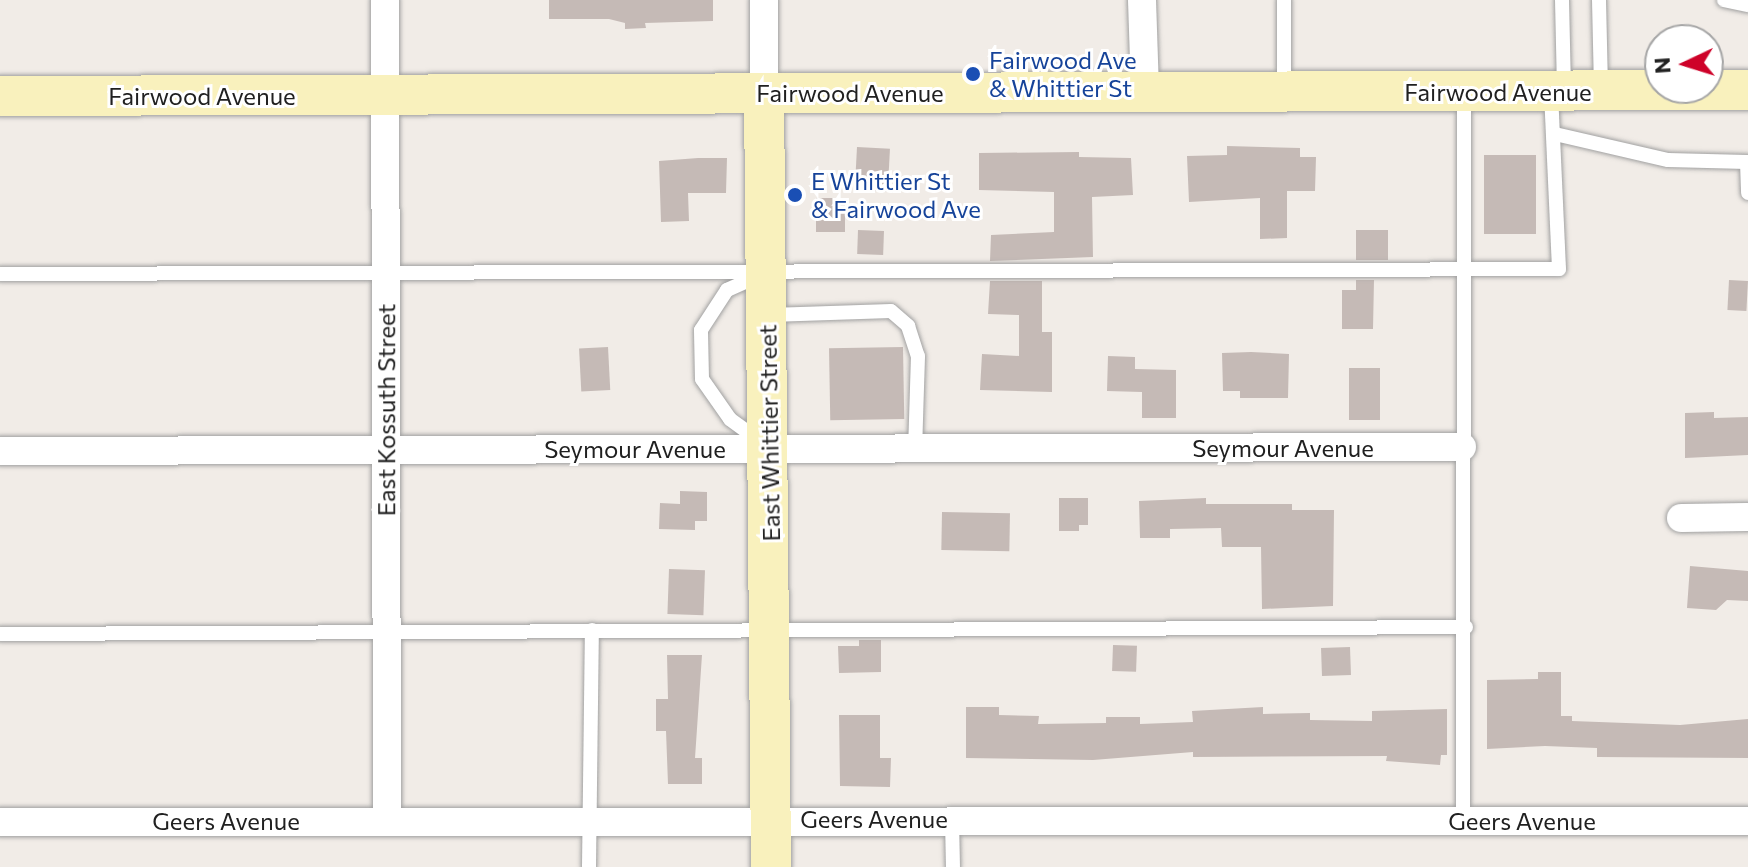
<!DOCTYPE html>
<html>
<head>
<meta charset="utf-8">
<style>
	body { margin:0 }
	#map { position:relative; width:1748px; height:867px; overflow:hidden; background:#f1ece7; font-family:Commissioner,sans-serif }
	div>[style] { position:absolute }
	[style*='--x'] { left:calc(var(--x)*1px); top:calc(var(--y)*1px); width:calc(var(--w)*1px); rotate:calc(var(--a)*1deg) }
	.building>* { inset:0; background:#c5bab6; transform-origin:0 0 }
	.roads { filter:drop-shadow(0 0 2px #a1a1a1) drop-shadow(0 0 2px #a1a1a1) }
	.lane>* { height:14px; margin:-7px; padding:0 7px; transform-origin:7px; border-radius:7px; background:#fff }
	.street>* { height:28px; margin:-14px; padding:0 14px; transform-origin:14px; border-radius:14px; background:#fff }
	.secondary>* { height:40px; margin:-20px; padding:0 20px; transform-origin:20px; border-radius:20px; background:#f9f1bd }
	.dots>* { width:22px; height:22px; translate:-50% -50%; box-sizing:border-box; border:4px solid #fff; border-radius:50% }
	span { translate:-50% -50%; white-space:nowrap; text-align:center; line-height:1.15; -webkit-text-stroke:6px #fff; paint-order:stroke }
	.transit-label { font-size:24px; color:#164399 }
	.left { translate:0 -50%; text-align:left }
	.street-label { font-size:24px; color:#202020 }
	.north { position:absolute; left:1644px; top:24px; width:80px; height:80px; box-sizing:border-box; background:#fff; border:2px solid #a6a6a6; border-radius:50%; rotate:266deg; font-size:22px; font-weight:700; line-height:32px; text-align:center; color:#202020 }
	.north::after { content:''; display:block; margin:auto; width:28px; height:36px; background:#ce0229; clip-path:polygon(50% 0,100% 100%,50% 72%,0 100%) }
</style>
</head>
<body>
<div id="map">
	<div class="building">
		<div style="clip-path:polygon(549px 0,713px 0,713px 21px,645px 23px,646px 28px,625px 29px,625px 23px,609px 19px,549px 19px)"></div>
		<div style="clip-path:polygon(1227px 146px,1300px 148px,1300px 157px,1316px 157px,1315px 191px,1287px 191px,1287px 238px,1260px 239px,1260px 198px,1189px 202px,1187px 156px,1227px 155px)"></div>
		<div style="left:857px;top:147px;width:33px;height:43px;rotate:3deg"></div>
		<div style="clip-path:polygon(1079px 152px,1079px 157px,1131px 158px,1133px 195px,1092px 197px,1093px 257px,990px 261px,991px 235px,1054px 232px,1054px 192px,979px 190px,979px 153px)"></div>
		<div style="left:1484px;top:155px;width:52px;height:79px"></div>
		<div style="clip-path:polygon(698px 158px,727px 158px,726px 193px,688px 193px,689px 221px,661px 222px,659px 161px)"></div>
		<div style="left:816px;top:198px;width:29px;height:34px"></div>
		<div style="left:858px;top:230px;width:26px;height:24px;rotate:2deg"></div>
		<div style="left:1356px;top:230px;width:32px;height:30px"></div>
		<div style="clip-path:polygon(1356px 280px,1374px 280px,1373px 329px,1342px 329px,1342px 290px,1356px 290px)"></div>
		<div style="left:1729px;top:280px;width:19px;height:30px;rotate:3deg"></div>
		<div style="clip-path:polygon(990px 281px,1042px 281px,1042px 332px,1052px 332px,1052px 392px,980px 390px,982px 354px,1019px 356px,1019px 315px,988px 314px)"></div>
		<div style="left:608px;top:347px;width:43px;height:29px;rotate:87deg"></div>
		<div style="left:903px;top:347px;width:72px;height:74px;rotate:89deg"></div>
		<div style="clip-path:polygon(1251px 352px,1289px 354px,1288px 398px,1240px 398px,1240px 391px,1223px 391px,1222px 353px)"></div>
		<div style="clip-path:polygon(1108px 356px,1135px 357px,1135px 369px,1176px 370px,1176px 418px,1142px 418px,1142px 392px,1107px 391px)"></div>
		<div style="left:1349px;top:368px;width:31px;height:52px"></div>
		<div style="clip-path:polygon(1714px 412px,1714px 418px,1748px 417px,1748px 455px,1685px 458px,1685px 413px)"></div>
		<div style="clip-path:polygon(680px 491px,707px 492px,707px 521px,695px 521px,695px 530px,659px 529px,660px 503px,680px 504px)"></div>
		<div style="clip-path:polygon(1059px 498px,1088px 498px,1088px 525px,1079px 525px,1079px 531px,1059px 531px)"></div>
		<div style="clip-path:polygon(1206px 498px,1206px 504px,1292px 504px,1292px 510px,1334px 510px,1333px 606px,1262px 609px,1261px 547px,1222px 547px,1221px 528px,1170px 529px,1170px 538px,1140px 538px,1139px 501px)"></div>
		<div style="left:942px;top:512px;width:68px;height:38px;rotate:1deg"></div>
		<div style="clip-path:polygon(1690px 566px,1748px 571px,1748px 601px,1727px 600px,1716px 610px,1687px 608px)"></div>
		<div style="left:669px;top:569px;width:36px;height:45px;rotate:2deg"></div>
		<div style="clip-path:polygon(859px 640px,881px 640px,881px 672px,839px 673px,838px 646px,859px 646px)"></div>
		<div style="left:1113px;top:645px;width:24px;height:26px;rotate:2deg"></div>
		<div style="left:1350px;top:647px;width:28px;height:29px;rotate:88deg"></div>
		<div style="clip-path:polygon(667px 655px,702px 655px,695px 758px,702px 758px,702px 784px,668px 784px,666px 731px,656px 731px,656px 699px,668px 699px)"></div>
		<div style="clip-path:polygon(1538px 672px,1561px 672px,1561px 716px,1572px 716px,1572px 721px,1680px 725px,1748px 719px,1748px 758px,1597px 757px,1597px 748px,1545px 746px,1487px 749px,1487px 680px,1538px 679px)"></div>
		<div style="clip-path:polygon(966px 707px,999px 707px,999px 715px,1039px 716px,1038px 724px,1106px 723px,1106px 717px,1140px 717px,1140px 724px,1193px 722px,1192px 711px,1263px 707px,1263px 714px,1310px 713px,1310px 720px,1372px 721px,1372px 711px,1447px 709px,1447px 755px,1441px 755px,1440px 765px,1386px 761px,1387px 756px,1193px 757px,1193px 752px,1093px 760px,966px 758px)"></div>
		<div style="clip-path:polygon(839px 715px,880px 715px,880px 758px,891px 758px,890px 787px,840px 786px)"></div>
	</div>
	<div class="roads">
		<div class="lane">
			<div style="--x:1562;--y:0;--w:88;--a:88.7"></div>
			<div style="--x:1599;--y:0;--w:87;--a:88.7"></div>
			<div style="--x:1724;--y:0;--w:25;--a:12"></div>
			<div style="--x:1284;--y:91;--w:91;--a:-90"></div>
			<div style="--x:1555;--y:134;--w:116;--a:13"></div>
			<div style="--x:1668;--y:160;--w:79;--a:1.5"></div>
			<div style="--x:1747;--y:162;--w:31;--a:88"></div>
			<div style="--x:0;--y:274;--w:1559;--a:-0.18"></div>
			<div style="--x:1559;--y:269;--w:177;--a:-92.6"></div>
			<div style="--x:770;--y:315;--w:121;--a:-1.9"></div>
			<div style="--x:891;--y:311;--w:23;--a:41"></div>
			<div style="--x:908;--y:326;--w:32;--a:72"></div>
			<div style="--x:918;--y:356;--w:93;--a:91.8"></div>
			<div style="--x:760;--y:441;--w:37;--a:-144"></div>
			<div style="--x:730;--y:419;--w:49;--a:-125"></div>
			<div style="--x:702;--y:379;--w:49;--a:-91.2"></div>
			<div style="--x:701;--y:330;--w:48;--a:-57"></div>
			<div style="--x:727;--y:290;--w:36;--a:-24"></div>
			<div style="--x:0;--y:634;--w:1466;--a:-0.27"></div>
			<div style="--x:952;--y:820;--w:47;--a:88.8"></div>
			<div style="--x:1463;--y:822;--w:729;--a:-89.92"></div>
			<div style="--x:589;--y:867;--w:237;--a:-89.3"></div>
		</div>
		<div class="street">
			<div style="--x:385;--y:0;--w:820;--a:89.86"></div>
			<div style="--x:764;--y:0;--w:93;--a:90"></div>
			<div style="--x:1142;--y:0;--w:92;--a:88.1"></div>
			<div style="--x:0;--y:451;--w:1462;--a:-0.16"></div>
			<div style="--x:1681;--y:518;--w:67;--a:-0.9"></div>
			<div style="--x:0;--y:822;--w:1748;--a:-0.03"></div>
		</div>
		<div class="secondary">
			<div style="--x:764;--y:93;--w:774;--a:89.48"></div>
			<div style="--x:0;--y:96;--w:1748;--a:-0.2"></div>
		</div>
	</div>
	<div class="dots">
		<div style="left:973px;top:74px;background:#1a4fb4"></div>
		<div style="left:795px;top:195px;background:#1a4fb4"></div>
	</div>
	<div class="transit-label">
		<span class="left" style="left:989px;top:74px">Fairwood Ave<br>&amp; Whittier St</span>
		<span class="left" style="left:811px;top:195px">E Whittier St<br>&amp; Fairwood Ave</span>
	</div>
	<div class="street-label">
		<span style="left:1498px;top:92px">Fairwood Avenue</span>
		<span style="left:850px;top:93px">Fairwood Avenue</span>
		<span style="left:202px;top:96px">Fairwood Avenue</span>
		<span style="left:386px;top:410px;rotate:-90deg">East Kossuth Street</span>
		<span style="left:769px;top:433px;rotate:-91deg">East Whittier Street</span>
		<span style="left:1283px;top:448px">Seymour Avenue</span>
		<span style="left:635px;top:449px">Seymour Avenue</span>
		<span style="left:874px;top:819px">Geers Avenue</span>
		<span style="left:226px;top:821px">Geers Avenue</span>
		<span style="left:1522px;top:821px">Geers Avenue</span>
	</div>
	<div class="north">N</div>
</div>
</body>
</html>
